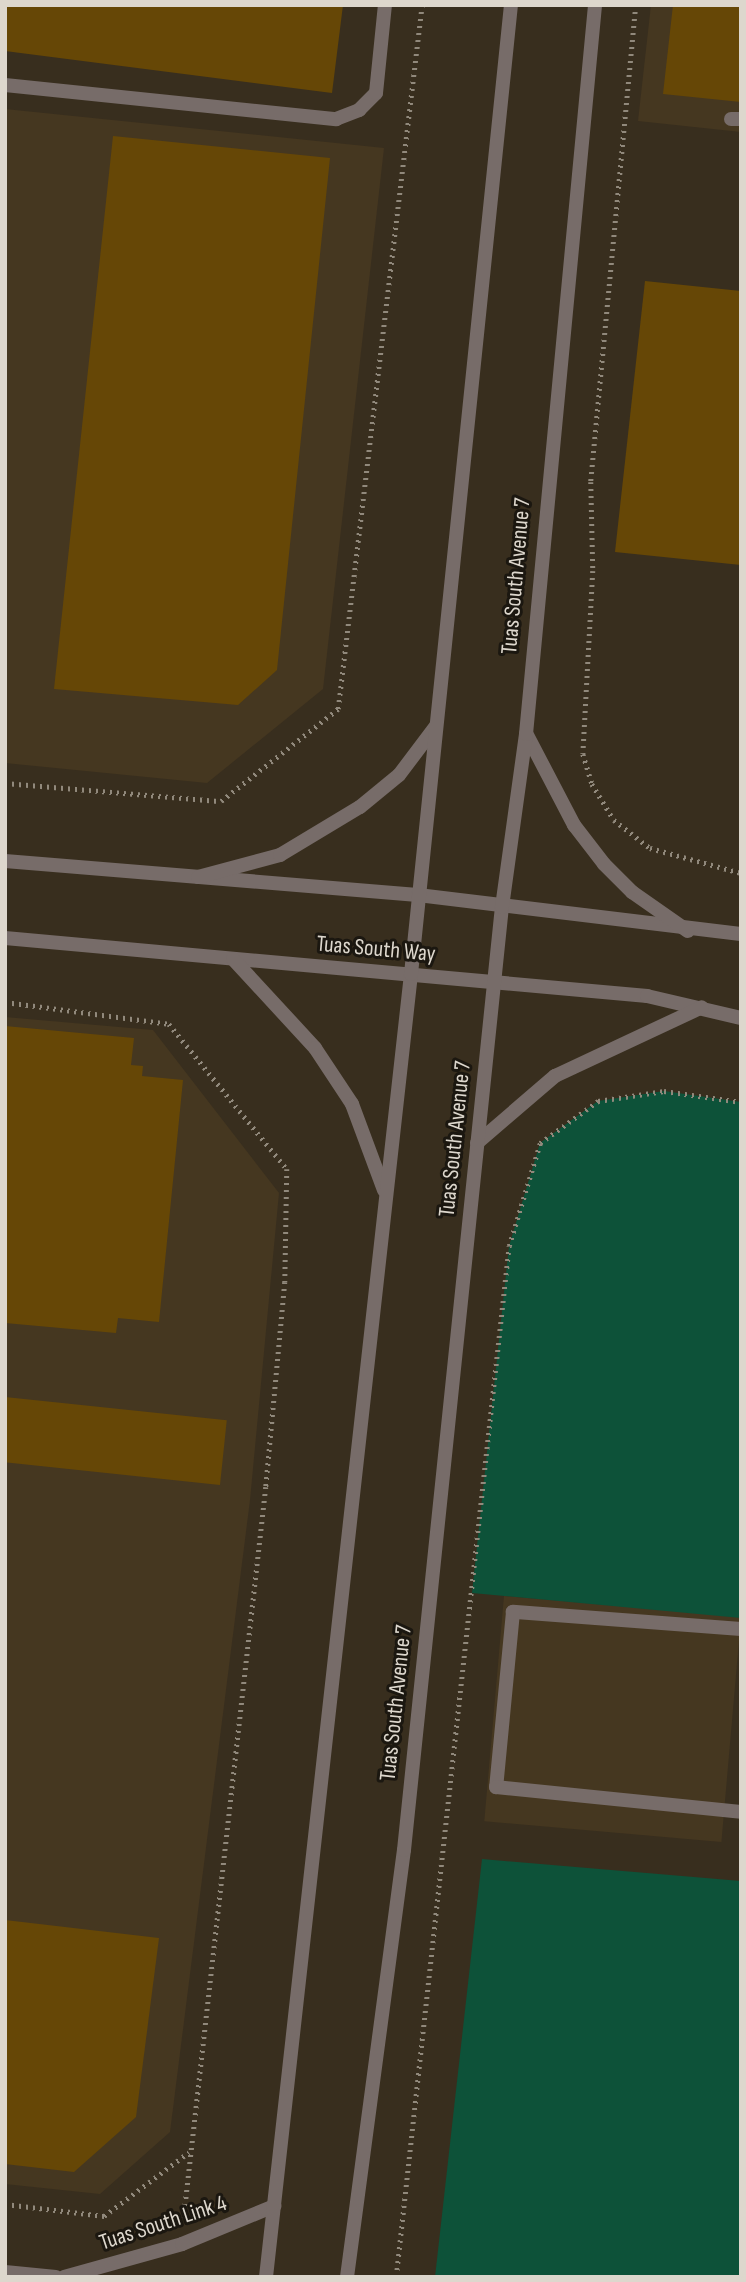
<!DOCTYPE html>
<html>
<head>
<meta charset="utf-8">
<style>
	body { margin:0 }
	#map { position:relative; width:746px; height:2282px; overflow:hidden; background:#382e1e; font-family:"Sofia Sans Condensed",sans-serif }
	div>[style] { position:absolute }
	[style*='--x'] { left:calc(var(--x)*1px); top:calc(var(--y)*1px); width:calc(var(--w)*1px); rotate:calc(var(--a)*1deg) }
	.built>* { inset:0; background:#453720; transform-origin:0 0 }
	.green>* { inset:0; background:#0d5239 }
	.building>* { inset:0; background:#664706; transform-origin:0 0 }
	.path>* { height:4.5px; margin-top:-2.25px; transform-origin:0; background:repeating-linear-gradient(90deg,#91897c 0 2px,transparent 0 7px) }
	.service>* { height:14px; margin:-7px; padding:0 7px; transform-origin:7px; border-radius:7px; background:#776c69 }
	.minor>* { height:14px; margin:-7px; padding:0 7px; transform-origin:7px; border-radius:7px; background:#776c69 }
	.tertiary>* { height:14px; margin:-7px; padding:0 7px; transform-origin:7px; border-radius:7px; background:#776c69 }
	span { translate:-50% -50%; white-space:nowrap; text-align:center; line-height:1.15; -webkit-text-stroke:6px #1b1710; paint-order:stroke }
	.street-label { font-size:23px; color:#ddd7cd }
	.frame { position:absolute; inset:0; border:7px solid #ddd7cd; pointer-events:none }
</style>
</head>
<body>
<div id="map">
	<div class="built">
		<div style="clip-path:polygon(651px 5px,741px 5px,741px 132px,638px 121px)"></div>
		<div style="clip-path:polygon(5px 109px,384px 148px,323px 689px,207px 783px,5px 763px)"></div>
		<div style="clip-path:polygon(5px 1017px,153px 1030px,279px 1193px,250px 1500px,170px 2132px,100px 2194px,5px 2184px)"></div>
		<div style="left:504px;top:1596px;width:238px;height:226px;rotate:5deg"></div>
	</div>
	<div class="green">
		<div style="clip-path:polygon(664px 1091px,741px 1102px,741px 1618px,472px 1593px,509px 1246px,540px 1143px,598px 1101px)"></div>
		<div style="clip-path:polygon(482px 1859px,741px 1881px,741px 2277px,435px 2277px)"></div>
	</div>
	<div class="building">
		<div style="clip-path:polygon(5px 5px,343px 5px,332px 93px,5px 51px)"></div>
		<div style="clip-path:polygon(673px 5px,741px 5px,741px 102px,663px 94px)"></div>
		<div style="clip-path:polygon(113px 136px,330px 158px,277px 670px,238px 705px,54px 689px)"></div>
		<div style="clip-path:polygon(645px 281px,741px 291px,741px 565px,615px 552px)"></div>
		<div style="clip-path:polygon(5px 1026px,134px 1038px,131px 1065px,143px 1066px,142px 1076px,183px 1080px,159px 1322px,118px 1318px,116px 1333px,5px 1323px)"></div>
		<div style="left:5px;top:1397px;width:223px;height:65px;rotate:6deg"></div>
		<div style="clip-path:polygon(5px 1920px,159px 1938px,136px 2117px,74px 2172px,5px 2164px)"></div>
	</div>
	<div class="path">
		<div style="--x:636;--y:5;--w:479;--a:95.4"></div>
		<div style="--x:591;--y:482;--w:89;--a:88.7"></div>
		<div style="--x:593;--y:571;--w:183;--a:93.1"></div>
		<div style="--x:583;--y:754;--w:31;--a:73"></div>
		<div style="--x:592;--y:784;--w:42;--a:58.6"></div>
		<div style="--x:614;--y:820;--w:46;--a:37.9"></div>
		<div style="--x:650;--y:848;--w:94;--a:15.4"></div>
		<div style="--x:5;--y:783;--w:217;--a:4.8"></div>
		<div style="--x:221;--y:801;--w:149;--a:-38.2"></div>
		<div style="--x:338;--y:709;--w:709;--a:-83.2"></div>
		<div style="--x:5;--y:1002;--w:165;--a:7.6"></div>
		<div style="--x:169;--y:1024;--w:187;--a:50.9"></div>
		<div style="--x:287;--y:1169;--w:113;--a:91"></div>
		<div style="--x:285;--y:1282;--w:206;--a:95.3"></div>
		<div style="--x:266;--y:1487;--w:735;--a:96.41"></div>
		<div style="--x:5;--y:2204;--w:100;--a:6.9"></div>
		<div style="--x:104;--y:2216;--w:106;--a:-37"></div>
		<div style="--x:396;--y:2277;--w:1037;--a:-83.75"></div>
		<div style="--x:509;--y:1246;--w:108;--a:-73.2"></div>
		<div style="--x:540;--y:1143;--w:72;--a:-35.9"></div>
		<div style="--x:598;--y:1101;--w:67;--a:-8.6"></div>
		<div style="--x:664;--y:1091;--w:78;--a:8.1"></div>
	</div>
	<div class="service">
		<div style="--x:5;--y:85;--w:333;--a:5.9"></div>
		<div style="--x:336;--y:119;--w:25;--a:-21"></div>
		<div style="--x:359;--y:110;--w:24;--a:-45"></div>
		<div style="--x:376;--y:93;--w:88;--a:-84.2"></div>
		<div style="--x:731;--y:119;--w:10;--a:0"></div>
		<div style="--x:741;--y:1629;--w:229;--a:-175.7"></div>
		<div style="--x:513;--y:1612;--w:176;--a:95.5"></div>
		<div style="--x:496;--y:1787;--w:246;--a:5.8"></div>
	</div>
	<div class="minor">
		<div style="--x:5;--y:861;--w:414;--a:4.7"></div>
		<div style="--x:418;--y:895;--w:325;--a:6.9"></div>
		<div style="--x:5;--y:938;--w:645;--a:5.16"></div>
		<div style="--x:647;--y:996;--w:97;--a:13.2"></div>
		<div style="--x:5;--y:2272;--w:51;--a:5.6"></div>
		<div style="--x:64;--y:2277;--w:123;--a:-15.6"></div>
		<div style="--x:182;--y:2244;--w:100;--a:-22.4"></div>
	</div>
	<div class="tertiary">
		<div style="--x:527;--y:735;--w:102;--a:62.4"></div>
		<div style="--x:574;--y:825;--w:49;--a:52.4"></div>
		<div style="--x:604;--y:864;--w:40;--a:45"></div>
		<div style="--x:632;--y:892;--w:68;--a:34.9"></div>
		<div style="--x:198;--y:877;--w:85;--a:-15"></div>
		<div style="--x:280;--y:855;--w:93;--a:-31"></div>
		<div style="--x:360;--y:807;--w:50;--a:-39.4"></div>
		<div style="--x:399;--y:775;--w:61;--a:-52.9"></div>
		<div style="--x:233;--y:959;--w:121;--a:47.3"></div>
		<div style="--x:315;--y:1048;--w:67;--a:56.5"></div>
		<div style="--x:352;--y:1104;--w:92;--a:69.6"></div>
		<div style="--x:477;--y:1143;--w:103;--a:-40.7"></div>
		<div style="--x:555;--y:1076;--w:162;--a:-25.1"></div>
		<div style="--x:266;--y:2277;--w:1311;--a:-83.65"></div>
		<div style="--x:411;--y:974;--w:974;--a:-84.11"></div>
		<div style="--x:347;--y:2277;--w:431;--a:-82.4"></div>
		<div style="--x:404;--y:1850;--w:948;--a:-84.07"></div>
		<div style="--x:502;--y:907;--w:175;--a:-82.1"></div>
		<div style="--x:526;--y:734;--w:732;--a:-84.59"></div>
	</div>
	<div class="street-label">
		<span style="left:516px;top:576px;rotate:-85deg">Tuas South Avenue 7</span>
		<span style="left:376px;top:949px;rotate:5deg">Tuas South Way</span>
		<span style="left:455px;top:1139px;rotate:-84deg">Tuas South Avenue 7</span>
		<span style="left:396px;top:1703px;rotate:-84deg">Tuas South Avenue 7</span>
		<span style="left:163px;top:2223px;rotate:-18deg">Tuas South Link 4</span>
	</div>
	<div class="frame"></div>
</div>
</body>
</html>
